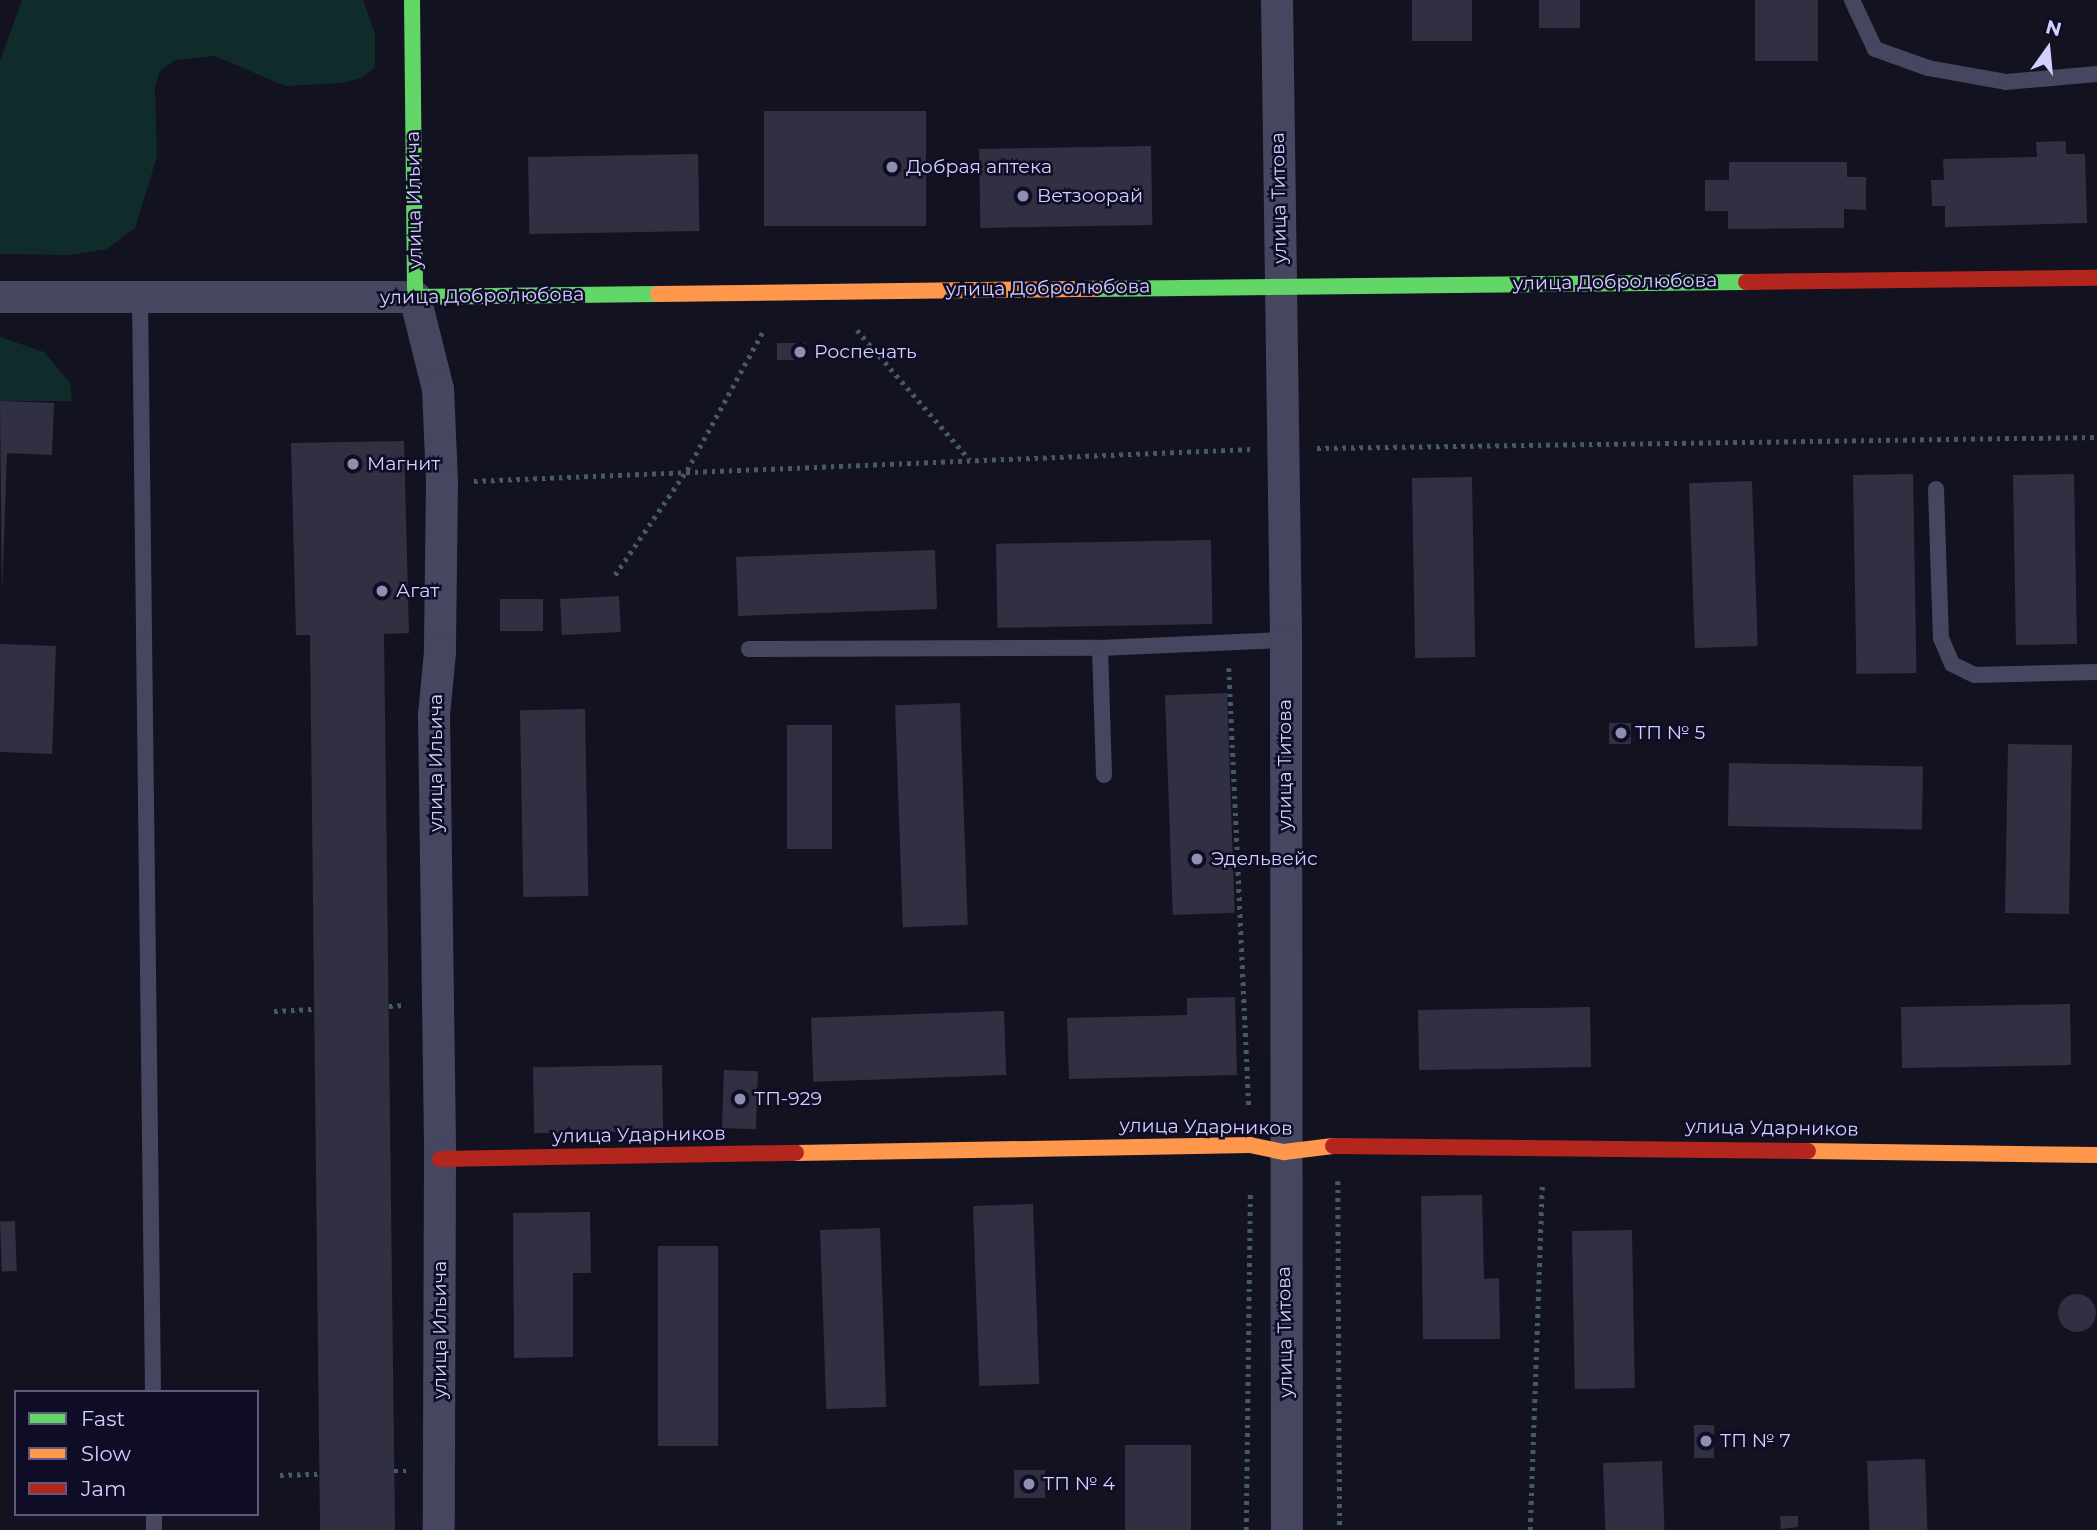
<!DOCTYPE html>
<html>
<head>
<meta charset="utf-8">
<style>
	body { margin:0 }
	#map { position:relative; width:2097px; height:1530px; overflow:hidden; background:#131220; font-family:Montserrat,sans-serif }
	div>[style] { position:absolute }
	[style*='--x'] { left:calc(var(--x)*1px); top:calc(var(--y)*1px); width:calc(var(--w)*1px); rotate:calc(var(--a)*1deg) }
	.green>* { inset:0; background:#0f2c2b }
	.building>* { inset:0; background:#313042; transform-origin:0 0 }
	.round { border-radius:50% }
	.path>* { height:4.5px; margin-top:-2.25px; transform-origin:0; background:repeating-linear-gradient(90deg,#465968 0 3.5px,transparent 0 8.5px) }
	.lane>* { height:16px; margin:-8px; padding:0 8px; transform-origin:8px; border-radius:8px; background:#464661 }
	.street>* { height:32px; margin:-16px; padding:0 16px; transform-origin:16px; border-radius:16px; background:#464661 }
	.fast>* { height:16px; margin:-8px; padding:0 8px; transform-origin:8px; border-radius:8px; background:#63d668 }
	.slow>* { height:16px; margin:-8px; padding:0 8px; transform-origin:8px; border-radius:8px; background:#ff974d }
	.jam>* { height:16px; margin:-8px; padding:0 8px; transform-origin:8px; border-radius:8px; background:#b3261e }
	.dots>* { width:19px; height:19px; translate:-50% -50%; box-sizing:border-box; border:4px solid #0f0c26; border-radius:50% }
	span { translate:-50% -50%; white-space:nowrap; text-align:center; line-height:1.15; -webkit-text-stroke:5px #0f0c26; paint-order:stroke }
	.poi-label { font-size:19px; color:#d3d0ff }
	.left { translate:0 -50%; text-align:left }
	.street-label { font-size:19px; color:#d3d0ff }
	.legend { position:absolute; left:14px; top:1390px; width:245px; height:126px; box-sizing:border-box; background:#0f0c26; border:2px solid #5d5a7d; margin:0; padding:9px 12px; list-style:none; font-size:21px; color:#d3d0ff }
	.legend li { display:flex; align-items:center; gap:14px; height:35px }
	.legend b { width:35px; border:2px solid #5d5a7d }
	.north { position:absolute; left:2013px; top:14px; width:70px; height:70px; -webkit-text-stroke:5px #0f0c26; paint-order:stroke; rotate:15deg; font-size:19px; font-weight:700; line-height:28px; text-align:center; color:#d3d0ff }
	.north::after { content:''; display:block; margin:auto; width:24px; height:32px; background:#d3d0ff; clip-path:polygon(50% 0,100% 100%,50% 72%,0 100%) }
</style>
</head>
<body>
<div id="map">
	<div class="green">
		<div style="clip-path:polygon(22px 0,363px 0,375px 34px,375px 67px,361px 78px,343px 83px,285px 86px,215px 56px,176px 60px,160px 71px,155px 87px,157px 156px,135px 228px,107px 249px,70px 255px,0 254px,0 61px)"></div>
		<div style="clip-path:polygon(0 337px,44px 352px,70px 383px,72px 401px,0 401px)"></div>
	</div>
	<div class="building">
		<div style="left:1412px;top:0;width:60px;height:41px"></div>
		<div style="left:1539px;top:0;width:41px;height:28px"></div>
		<div style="left:1755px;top:0;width:63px;height:61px"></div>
		<div style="left:764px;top:111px;width:162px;height:115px"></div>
		<div style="clip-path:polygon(2066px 141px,2066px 154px,2085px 154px,2087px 223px,1945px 227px,1945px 206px,1932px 206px,1931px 180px,1944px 180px,1943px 159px,2037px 157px,2036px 142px)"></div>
		<div style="left:1151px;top:146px;width:79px;height:172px;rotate:89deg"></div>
		<div style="left:698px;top:154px;width:77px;height:170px;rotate:89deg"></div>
		<div style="clip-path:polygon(1729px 162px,1847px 162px,1847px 177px,1866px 177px,1866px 210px,1844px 209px,1844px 228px,1728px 229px,1728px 211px,1705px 211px,1705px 180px,1729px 180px)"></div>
		<div style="left:777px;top:343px;width:29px;height:17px"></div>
		<div style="clip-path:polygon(0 401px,54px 403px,52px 455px,7px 453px,2px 594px)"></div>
		<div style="clip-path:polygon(404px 441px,409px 633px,384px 634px,395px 1530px,320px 1530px,310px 635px,296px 635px,291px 443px)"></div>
		<div style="left:1913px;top:474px;width:199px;height:60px;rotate:89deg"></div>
		<div style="left:2074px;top:474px;width:170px;height:61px;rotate:89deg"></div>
		<div style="left:1472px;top:477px;width:180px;height:60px;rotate:89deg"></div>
		<div style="left:1752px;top:481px;width:165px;height:63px;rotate:88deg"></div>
		<div style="left:1211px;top:540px;width:84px;height:215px;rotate:89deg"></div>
		<div style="left:935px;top:550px;width:59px;height:199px;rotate:88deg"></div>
		<div style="left:619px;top:596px;width:36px;height:59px;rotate:87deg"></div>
		<div style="left:500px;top:599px;width:43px;height:32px"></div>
		<div style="left:0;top:644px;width:56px;height:108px;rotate:2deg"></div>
		<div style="left:1227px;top:693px;width:220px;height:62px;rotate:88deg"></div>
		<div style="left:960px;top:703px;width:222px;height:65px;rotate:88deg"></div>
		<div style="left:585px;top:709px;width:187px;height:65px;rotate:89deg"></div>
		<div style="left:1609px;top:723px;width:22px;height:21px"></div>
		<div style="left:832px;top:725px;width:124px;height:45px;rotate:90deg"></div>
		<div style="left:2008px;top:744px;width:64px;height:169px;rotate:1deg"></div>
		<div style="left:1729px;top:763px;width:194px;height:63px;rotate:1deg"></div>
		<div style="clip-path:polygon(1235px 997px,1237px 1075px,1069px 1079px,1067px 1018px,1187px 1015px,1187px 998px)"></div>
		<div style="left:2070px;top:1004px;width:61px;height:169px;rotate:89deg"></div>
		<div style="left:1590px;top:1007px;width:60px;height:172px;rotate:89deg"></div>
		<div style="left:1004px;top:1011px;width:64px;height:193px;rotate:88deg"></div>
		<div style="left:662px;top:1065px;width:66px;height:129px;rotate:89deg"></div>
		<div style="left:724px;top:1070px;width:34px;height:58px;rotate:2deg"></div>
		<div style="clip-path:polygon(1482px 1195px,1484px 1279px,1499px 1278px,1500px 1339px,1423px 1339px,1421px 1196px)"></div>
		<div style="left:1033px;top:1204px;width:180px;height:60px;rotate:88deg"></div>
		<div style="clip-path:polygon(590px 1212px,591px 1273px,573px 1273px,573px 1357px,514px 1358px,513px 1213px)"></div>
		<div style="left:15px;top:1221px;width:50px;height:15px;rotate:88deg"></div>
		<div style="left:880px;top:1228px;width:179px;height:60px;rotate:88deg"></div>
		<div style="left:1632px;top:1230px;width:158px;height:60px;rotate:89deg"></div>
		<div style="left:658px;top:1246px;width:60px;height:200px"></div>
		<div class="round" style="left:2058px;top:1294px;width:38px;height:38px"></div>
		<div style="left:1694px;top:1425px;width:20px;height:33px"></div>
		<div style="left:1191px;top:1445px;width:85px;height:66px;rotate:90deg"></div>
		<div style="left:1925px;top:1459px;width:71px;height:58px;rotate:88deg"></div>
		<div style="left:1662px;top:1461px;width:69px;height:59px;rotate:88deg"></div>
		<div style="left:1014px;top:1470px;width:31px;height:28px"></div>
		<div style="clip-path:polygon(1780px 1516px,1798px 1516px,1798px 1527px,1781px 1529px)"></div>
	</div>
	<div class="path">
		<div style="--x:857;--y:330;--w:172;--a:49"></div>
		<div style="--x:1317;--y:448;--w:780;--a:-0.81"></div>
		<div style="--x:474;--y:481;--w:779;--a:-2.36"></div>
		<div style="--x:615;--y:575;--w:127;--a:-55.6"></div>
		<div style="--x:687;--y:470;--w:158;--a:-61.3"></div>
		<div style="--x:1229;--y:668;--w:442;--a:87.4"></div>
		<div style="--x:389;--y:1006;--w:17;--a:-3"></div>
		<div style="--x:274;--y:1011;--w:39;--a:-3"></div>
		<div style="--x:1338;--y:1181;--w:349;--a:89.7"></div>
		<div style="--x:394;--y:1471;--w:13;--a:0"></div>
		<div style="--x:280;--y:1475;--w:38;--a:-2"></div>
		<div style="--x:1246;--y:1530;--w:338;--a:-89.3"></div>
		<div style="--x:1530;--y:1530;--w:346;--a:-88"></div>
	</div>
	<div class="lane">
		<div style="--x:1852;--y:0;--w:54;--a:64.9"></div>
		<div style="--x:1875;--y:49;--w:56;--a:19.7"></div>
		<div style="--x:1928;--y:68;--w:79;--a:10.2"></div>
		<div style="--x:2006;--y:82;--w:91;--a:-5"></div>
		<div style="--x:140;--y:296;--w:1096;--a:89.32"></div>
		<div style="--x:1936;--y:489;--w:149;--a:88.1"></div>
		<div style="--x:1941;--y:638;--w:28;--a:67"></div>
		<div style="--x:1952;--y:664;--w:25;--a:26"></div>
		<div style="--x:1975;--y:675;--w:122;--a:-1.4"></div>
		<div style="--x:749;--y:649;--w:351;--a:-0.2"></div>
		<div style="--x:1104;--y:775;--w:127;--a:-91.8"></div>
		<div style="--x:1100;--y:648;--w:186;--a:-2.5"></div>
		<div style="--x:154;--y:1514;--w:16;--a:90"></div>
	</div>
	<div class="street">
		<div style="--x:1277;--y:0;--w:640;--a:89.19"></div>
		<div style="--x:1286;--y:640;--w:890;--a:89.94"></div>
		<div style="--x:0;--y:297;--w:415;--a:0"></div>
		<div style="--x:415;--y:297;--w:95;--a:76"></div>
		<div style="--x:438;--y:389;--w:93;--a:87.5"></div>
		<div style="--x:442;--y:482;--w:170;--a:90.7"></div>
		<div style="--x:440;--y:652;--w:63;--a:95.4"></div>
		<div style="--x:434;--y:715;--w:444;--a:89.2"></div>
		<div style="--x:440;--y:1159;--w:371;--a:90.2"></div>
	</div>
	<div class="fast">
		<div style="--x:412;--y:0;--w:297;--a:89.4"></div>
		<div style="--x:415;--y:297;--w:243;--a:-0.7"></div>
		<div style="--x:1096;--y:289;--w:650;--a:-0.62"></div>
	</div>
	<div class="slow">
		<div style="--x:658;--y:294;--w:438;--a:-0.7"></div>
		<div style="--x:1808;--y:1151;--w:289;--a:0.8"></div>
		<div style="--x:796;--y:1153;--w:454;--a:-1"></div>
		<div style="--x:1250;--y:1145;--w:35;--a:12"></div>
		<div style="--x:1284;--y:1152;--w:49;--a:-7"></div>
	</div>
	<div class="jam">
		<div style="--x:1746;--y:282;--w:351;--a:-0.7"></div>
		<div style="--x:1333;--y:1146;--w:475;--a:0.6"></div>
		<div style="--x:440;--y:1159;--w:356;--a:-1"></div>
	</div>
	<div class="dots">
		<div style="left:892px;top:167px;background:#908eb1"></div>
		<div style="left:1023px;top:196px;background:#908eb1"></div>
		<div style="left:800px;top:352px;background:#908eb1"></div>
		<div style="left:353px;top:464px;background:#908eb1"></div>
		<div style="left:382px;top:591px;background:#908eb1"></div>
		<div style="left:1621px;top:733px;background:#908eb1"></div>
		<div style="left:1197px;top:859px;background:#908eb1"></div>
		<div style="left:740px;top:1099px;background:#908eb1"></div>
		<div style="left:1706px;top:1441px;background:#908eb1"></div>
		<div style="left:1029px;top:1484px;background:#908eb1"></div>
	</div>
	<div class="poi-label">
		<span class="left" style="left:906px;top:167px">Добрая аптека</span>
		<span class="left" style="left:1037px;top:196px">Ветзоорай</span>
		<span class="left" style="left:814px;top:352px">Роспечать</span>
		<span class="left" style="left:367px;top:464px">Магнит</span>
		<span class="left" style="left:396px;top:591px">Агат</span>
		<span class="left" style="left:1635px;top:733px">ТП № 5</span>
		<span class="left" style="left:1211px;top:859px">Эдельвейс</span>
		<span class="left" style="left:754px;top:1099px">ТП-929</span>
		<span class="left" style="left:1720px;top:1441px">ТП № 7</span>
		<span class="left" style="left:1043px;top:1484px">ТП № 4</span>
	</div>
	<div class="street-label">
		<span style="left:1279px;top:198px;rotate:-91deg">улица Титова</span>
		<span style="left:414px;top:200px;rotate:-91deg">улица Ильича</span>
		<span style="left:1615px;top:282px;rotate:-1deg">улица Добролюбова</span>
		<span style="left:1048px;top:288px;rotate:-1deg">улица Добролюбова</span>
		<span style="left:482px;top:296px;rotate:-1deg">улица Добролюбова</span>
		<span style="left:436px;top:763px;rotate:-90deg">улица Ильича</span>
		<span style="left:1285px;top:765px;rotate:-90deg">улица Титова</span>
		<span style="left:1206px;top:1127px;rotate:1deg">улица Ударников</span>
		<span style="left:1772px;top:1128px;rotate:1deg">улица Ударников</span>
		<span style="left:639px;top:1135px;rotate:-1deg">улица Ударников</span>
		<span style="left:440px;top:1330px;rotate:-90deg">улица Ильича</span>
		<span style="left:1285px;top:1332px;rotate:-91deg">улица Титова</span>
	</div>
	<ul class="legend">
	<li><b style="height:9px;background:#63d668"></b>Fast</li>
	<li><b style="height:9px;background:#ff974d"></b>Slow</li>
	<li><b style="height:9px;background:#b3261e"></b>Jam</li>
	</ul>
	<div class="north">N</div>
</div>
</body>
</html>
